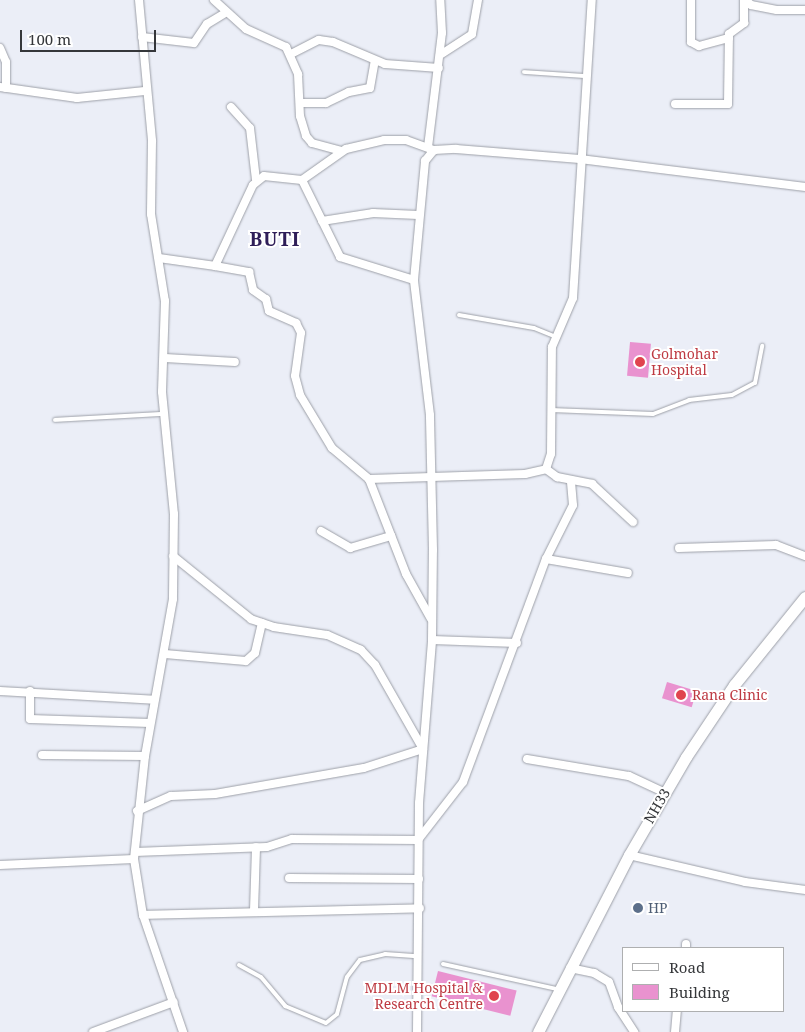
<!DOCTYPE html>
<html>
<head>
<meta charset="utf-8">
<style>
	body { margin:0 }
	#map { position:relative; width:805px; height:1032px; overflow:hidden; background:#ebeef7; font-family:"Noto Serif",serif }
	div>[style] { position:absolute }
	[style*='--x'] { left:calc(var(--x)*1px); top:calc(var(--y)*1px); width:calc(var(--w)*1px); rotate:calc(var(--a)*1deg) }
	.building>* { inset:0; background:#e992cf; transform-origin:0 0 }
	.roads { filter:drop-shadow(0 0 1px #9da0a8) drop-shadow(0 0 1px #9da0a8) }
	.lane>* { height:4px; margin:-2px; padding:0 2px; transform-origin:2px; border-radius:2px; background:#fff }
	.street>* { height:8px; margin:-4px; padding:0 4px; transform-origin:4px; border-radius:4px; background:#fff }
	.secondary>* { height:11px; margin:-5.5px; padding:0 5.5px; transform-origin:5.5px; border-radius:5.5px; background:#fff }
	.dots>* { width:14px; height:14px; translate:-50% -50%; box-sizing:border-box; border:2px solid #fff; border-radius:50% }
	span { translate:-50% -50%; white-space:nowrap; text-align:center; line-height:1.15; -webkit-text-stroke:4px #fff; paint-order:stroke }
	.health-label { font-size:14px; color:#be3a42 }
	.left { translate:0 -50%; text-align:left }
	.right { translate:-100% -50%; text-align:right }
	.street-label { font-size:14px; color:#35373a }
	.service-label { font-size:14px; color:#4e5e75 }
	.district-label { font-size:19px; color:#2f1e58; font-weight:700; letter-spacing:1px }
	.legend { position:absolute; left:622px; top:947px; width:162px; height:65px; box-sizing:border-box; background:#fff; border:1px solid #aeafb0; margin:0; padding:6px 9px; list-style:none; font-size:15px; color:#35373a }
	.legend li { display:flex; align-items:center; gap:10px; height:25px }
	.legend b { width:25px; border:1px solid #aeafb0 }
	.scale { position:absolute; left:20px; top:30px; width:136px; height:22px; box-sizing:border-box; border:2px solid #35373a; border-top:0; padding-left:6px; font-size:15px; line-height:18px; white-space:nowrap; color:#35373a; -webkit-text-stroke:4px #fff; paint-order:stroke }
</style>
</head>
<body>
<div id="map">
	<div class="building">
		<div style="left:630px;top:342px;width:21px;height:34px;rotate:5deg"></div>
		<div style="left:667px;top:682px;width:31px;height:17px;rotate:17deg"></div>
		<div style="left:438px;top:971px;width:81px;height:26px;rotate:14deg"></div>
	</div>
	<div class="roads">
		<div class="lane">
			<div style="--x:524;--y:72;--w:62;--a:3.7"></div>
			<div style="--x:459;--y:315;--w:76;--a:9.8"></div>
			<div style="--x:534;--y:328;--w:22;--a:22"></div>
			<div style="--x:551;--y:410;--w:102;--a:2.2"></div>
			<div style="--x:653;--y:414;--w:39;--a:-21"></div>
			<div style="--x:689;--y:400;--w:43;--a:-6.6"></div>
			<div style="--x:732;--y:395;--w:26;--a:-28"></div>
			<div style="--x:755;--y:383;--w:38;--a:-79"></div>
			<div style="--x:55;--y:420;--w:108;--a:-3.2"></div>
			<div style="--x:443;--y:964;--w:117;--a:12.4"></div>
			<div style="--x:239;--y:965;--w:25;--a:29"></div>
			<div style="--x:261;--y:977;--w:38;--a:50"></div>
			<div style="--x:285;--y:1006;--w:44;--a:22.5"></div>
			<div style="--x:326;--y:1023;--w:14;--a:-39"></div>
			<div style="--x:337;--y:1014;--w:38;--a:-75"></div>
			<div style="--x:347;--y:977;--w:21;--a:-53"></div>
			<div style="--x:360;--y:960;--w:26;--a:-13"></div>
			<div style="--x:385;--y:954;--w:32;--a:4"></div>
		</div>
		<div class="street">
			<div style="--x:139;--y:0;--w:142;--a:84.7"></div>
			<div style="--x:152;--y:141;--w:73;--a:90.8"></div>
			<div style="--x:151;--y:214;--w:88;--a:80.9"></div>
			<div style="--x:165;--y:301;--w:91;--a:91.9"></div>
			<div style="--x:162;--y:392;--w:123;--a:84.4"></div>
			<div style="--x:174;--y:514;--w:85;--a:90.7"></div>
			<div style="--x:173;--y:599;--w:159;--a:100.1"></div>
			<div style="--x:145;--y:756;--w:104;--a:96.1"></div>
			<div style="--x:134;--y:859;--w:57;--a:80.9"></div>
			<div style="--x:143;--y:915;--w:124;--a:71.1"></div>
			<div style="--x:214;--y:0;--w:43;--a:42.2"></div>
			<div style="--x:246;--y:29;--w:44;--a:24.2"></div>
			<div style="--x:286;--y:47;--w:30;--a:66"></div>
			<div style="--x:298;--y:74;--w:42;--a:87.3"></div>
			<div style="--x:300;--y:116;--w:21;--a:73"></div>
			<div style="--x:306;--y:136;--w:9;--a:49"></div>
			<div style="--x:312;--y:143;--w:31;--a:15"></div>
			<div style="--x:691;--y:0;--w:42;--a:90"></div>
			<div style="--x:691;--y:42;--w:9;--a:27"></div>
			<div style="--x:699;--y:46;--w:31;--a:-15"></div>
			<div style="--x:746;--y:0;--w:7;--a:45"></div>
			<div style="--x:751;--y:5;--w:26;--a:11"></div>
			<div style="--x:777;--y:10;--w:28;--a:0"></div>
			<div style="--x:142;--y:37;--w:52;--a:6.6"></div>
			<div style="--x:194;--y:43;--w:23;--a:-56"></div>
			<div style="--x:207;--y:24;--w:21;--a:-31"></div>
			<div style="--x:0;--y:48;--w:15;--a:67"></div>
			<div style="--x:6;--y:62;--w:26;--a:90"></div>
			<div style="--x:291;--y:54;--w:31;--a:-27"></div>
			<div style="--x:319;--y:40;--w:14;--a:8"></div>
			<div style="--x:333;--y:42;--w:56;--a:22.9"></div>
			<div style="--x:385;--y:64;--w:54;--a:4.2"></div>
			<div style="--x:440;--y:55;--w:38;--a:-33"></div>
			<div style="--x:472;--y:34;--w:35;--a:-80"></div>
			<div style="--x:0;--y:87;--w:78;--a:8.1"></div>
			<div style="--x:77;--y:98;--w:68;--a:-5.9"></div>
			<div style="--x:300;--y:103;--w:26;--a:0"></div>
			<div style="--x:326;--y:103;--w:25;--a:-26"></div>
			<div style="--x:349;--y:92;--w:21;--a:-11"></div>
			<div style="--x:370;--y:88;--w:27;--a:-80"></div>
			<div style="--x:675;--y:104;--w:53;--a:0"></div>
			<div style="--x:728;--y:104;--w:70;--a:-89.2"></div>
			<div style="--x:729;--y:34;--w:19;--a:-36"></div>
			<div style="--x:744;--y:23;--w:23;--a:-90"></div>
			<div style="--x:231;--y:107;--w:28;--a:48"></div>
			<div style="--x:250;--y:128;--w:52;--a:83.4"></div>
			<div style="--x:428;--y:147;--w:115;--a:-83"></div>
			<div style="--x:442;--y:33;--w:33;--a:-93"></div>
			<div style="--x:302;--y:180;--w:86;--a:63.7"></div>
			<div style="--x:340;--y:257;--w:77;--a:17.3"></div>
			<div style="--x:322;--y:221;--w:52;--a:-8.9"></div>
			<div style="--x:373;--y:213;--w:45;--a:2.5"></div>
			<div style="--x:159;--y:258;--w:57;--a:8.1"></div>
			<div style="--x:215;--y:266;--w:89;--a:-64.9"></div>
			<div style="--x:253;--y:185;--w:14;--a:-39"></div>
			<div style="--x:264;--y:176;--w:38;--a:6"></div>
			<div style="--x:302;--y:180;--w:54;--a:-35.2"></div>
			<div style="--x:346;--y:149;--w:39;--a:-13"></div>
			<div style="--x:384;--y:140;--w:22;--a:0"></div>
			<div style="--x:406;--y:140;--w:30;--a:20"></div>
			<div style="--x:215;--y:266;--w:35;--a:10"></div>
			<div style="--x:249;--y:272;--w:18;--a:77"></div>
			<div style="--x:253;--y:290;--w:16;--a:35"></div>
			<div style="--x:266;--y:299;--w:12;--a:76"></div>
			<div style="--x:269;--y:311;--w:30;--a:24"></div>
			<div style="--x:296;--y:323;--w:11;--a:63"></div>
			<div style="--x:301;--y:333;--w:43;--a:97.9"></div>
			<div style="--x:295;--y:376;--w:20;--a:75"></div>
			<div style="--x:300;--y:395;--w:62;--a:58.9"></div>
			<div style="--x:332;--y:448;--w:48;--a:40"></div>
			<div style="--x:369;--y:479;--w:156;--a:-1.8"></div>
			<div style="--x:525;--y:474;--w:22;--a:-13"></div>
			<div style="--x:546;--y:469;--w:16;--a:-72"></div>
			<div style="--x:551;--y:454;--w:107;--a:-89.5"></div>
			<div style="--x:552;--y:347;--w:53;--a:-66.8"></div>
			<div style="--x:573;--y:298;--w:299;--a:-86.4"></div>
			<div style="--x:165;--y:358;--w:70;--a:3.3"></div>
			<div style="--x:546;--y:469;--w:14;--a:36"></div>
			<div style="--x:557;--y:477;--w:36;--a:11"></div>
			<div style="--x:592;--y:484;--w:56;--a:42.8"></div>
			<div style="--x:369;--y:479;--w:102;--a:68.7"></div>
			<div style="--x:406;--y:574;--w:51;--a:60.9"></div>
			<div style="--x:321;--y:531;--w:34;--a:30"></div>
			<div style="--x:350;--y:548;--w:43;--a:-16.3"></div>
			<div style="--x:679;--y:548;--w:97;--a:-1.8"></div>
			<div style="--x:776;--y:545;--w:31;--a:21"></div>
			<div style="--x:546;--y:559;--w:83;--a:9.7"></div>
			<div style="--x:432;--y:640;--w:85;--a:2"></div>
			<div style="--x:165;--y:654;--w:81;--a:4.9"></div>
			<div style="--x:246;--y:661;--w:12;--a:-42"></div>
			<div style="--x:255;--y:653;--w:31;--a:-77"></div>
			<div style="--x:0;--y:691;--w:154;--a:3.3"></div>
			<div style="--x:30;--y:691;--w:28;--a:90"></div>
			<div style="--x:30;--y:719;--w:120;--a:1.9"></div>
			<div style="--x:42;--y:755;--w:103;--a:0.6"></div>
			<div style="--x:527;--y:759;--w:103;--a:9.5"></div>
			<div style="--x:629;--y:776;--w:40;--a:25"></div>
			<div style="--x:137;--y:811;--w:37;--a:-24"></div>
			<div style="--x:171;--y:796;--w:44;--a:-2.6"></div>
			<div style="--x:215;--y:794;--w:151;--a:-9.9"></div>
			<div style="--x:364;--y:768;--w:62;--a:-17.9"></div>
			<div style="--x:423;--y:749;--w:97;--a:-119.7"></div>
			<div style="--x:375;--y:665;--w:21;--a:-133"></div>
			<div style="--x:361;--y:650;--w:37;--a:-156"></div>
			<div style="--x:327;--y:635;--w:54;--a:-171.4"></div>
			<div style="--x:274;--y:627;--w:24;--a:-161"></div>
			<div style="--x:251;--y:619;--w:100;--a:-141.1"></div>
			<div style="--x:135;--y:852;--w:132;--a:-2.2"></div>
			<div style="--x:267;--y:847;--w:26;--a:-18"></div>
			<div style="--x:292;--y:839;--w:126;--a:0.5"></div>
			<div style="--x:418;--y:840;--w:73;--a:-52.2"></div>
			<div style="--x:463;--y:782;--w:238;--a:-69.6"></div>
			<div style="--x:546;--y:559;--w:60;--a:-63.4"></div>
			<div style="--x:573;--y:505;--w:25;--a:-95"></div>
			<div style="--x:629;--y:855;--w:119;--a:13.1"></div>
			<div style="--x:745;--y:882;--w:61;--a:7.6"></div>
			<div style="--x:0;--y:865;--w:134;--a:-2.6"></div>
			<div style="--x:289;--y:878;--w:130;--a:0.4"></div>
			<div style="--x:254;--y:911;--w:64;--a:-88.2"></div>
			<div style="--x:143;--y:915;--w:277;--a:-1.4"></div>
			<div style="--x:686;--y:948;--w:4;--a:-90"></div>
			<div style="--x:570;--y:968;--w:25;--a:12"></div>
			<div style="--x:594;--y:973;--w:17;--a:31"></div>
			<div style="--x:609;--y:982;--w:27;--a:70"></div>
			<div style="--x:618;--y:1007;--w:30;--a:57"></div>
			<div style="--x:93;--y:1032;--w:86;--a:-20.3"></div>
			<div style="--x:417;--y:1032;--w:229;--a:-89.5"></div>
			<div style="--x:419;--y:803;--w:164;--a:-85.4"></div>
			<div style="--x:432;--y:640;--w:90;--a:-89.4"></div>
			<div style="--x:433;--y:550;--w:135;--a:-91.3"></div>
			<div style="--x:430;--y:415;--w:136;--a:-96.8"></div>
			<div style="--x:414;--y:280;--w:120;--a:-84.7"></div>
			<div style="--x:425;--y:161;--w:14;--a:-51"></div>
			<div style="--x:434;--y:150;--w:22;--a:-3"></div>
			<div style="--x:456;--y:149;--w:124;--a:4.6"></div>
			<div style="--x:580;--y:159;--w:227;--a:7.1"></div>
			<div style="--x:675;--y:1032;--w:21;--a:-85"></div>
		</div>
		<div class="secondary">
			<div style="--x:538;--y:1032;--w:199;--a:-62.8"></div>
			<div style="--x:629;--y:855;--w:113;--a:-59.8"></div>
			<div style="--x:686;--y:757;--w:87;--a:-56.3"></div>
			<div style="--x:734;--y:685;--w:113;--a:-51.1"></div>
		</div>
	</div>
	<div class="dots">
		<div style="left:640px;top:362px;background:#e0444e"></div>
		<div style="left:681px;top:695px;background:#e0444e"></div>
		<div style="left:638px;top:908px;background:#5c6f8a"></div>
		<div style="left:494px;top:996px;background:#e0444e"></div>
	</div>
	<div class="health-label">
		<span class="left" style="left:651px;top:362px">Golmohar<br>Hospital</span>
		<span class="left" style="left:692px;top:695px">Rana Clinic</span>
		<span class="right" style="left:483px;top:996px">MDLM Hospital &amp;<br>Research Centre</span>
	</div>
	<div class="street-label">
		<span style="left:657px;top:806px;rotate:-60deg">NH33</span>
	</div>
	<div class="service-label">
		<span class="left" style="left:648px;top:908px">HP</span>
	</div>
	<div class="district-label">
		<span style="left:275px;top:240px">BUTI</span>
	</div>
	<ul class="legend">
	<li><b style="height:6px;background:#fff"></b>Road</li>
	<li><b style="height:14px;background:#e992cf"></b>Building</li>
	</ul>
	<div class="scale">100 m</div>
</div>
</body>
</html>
